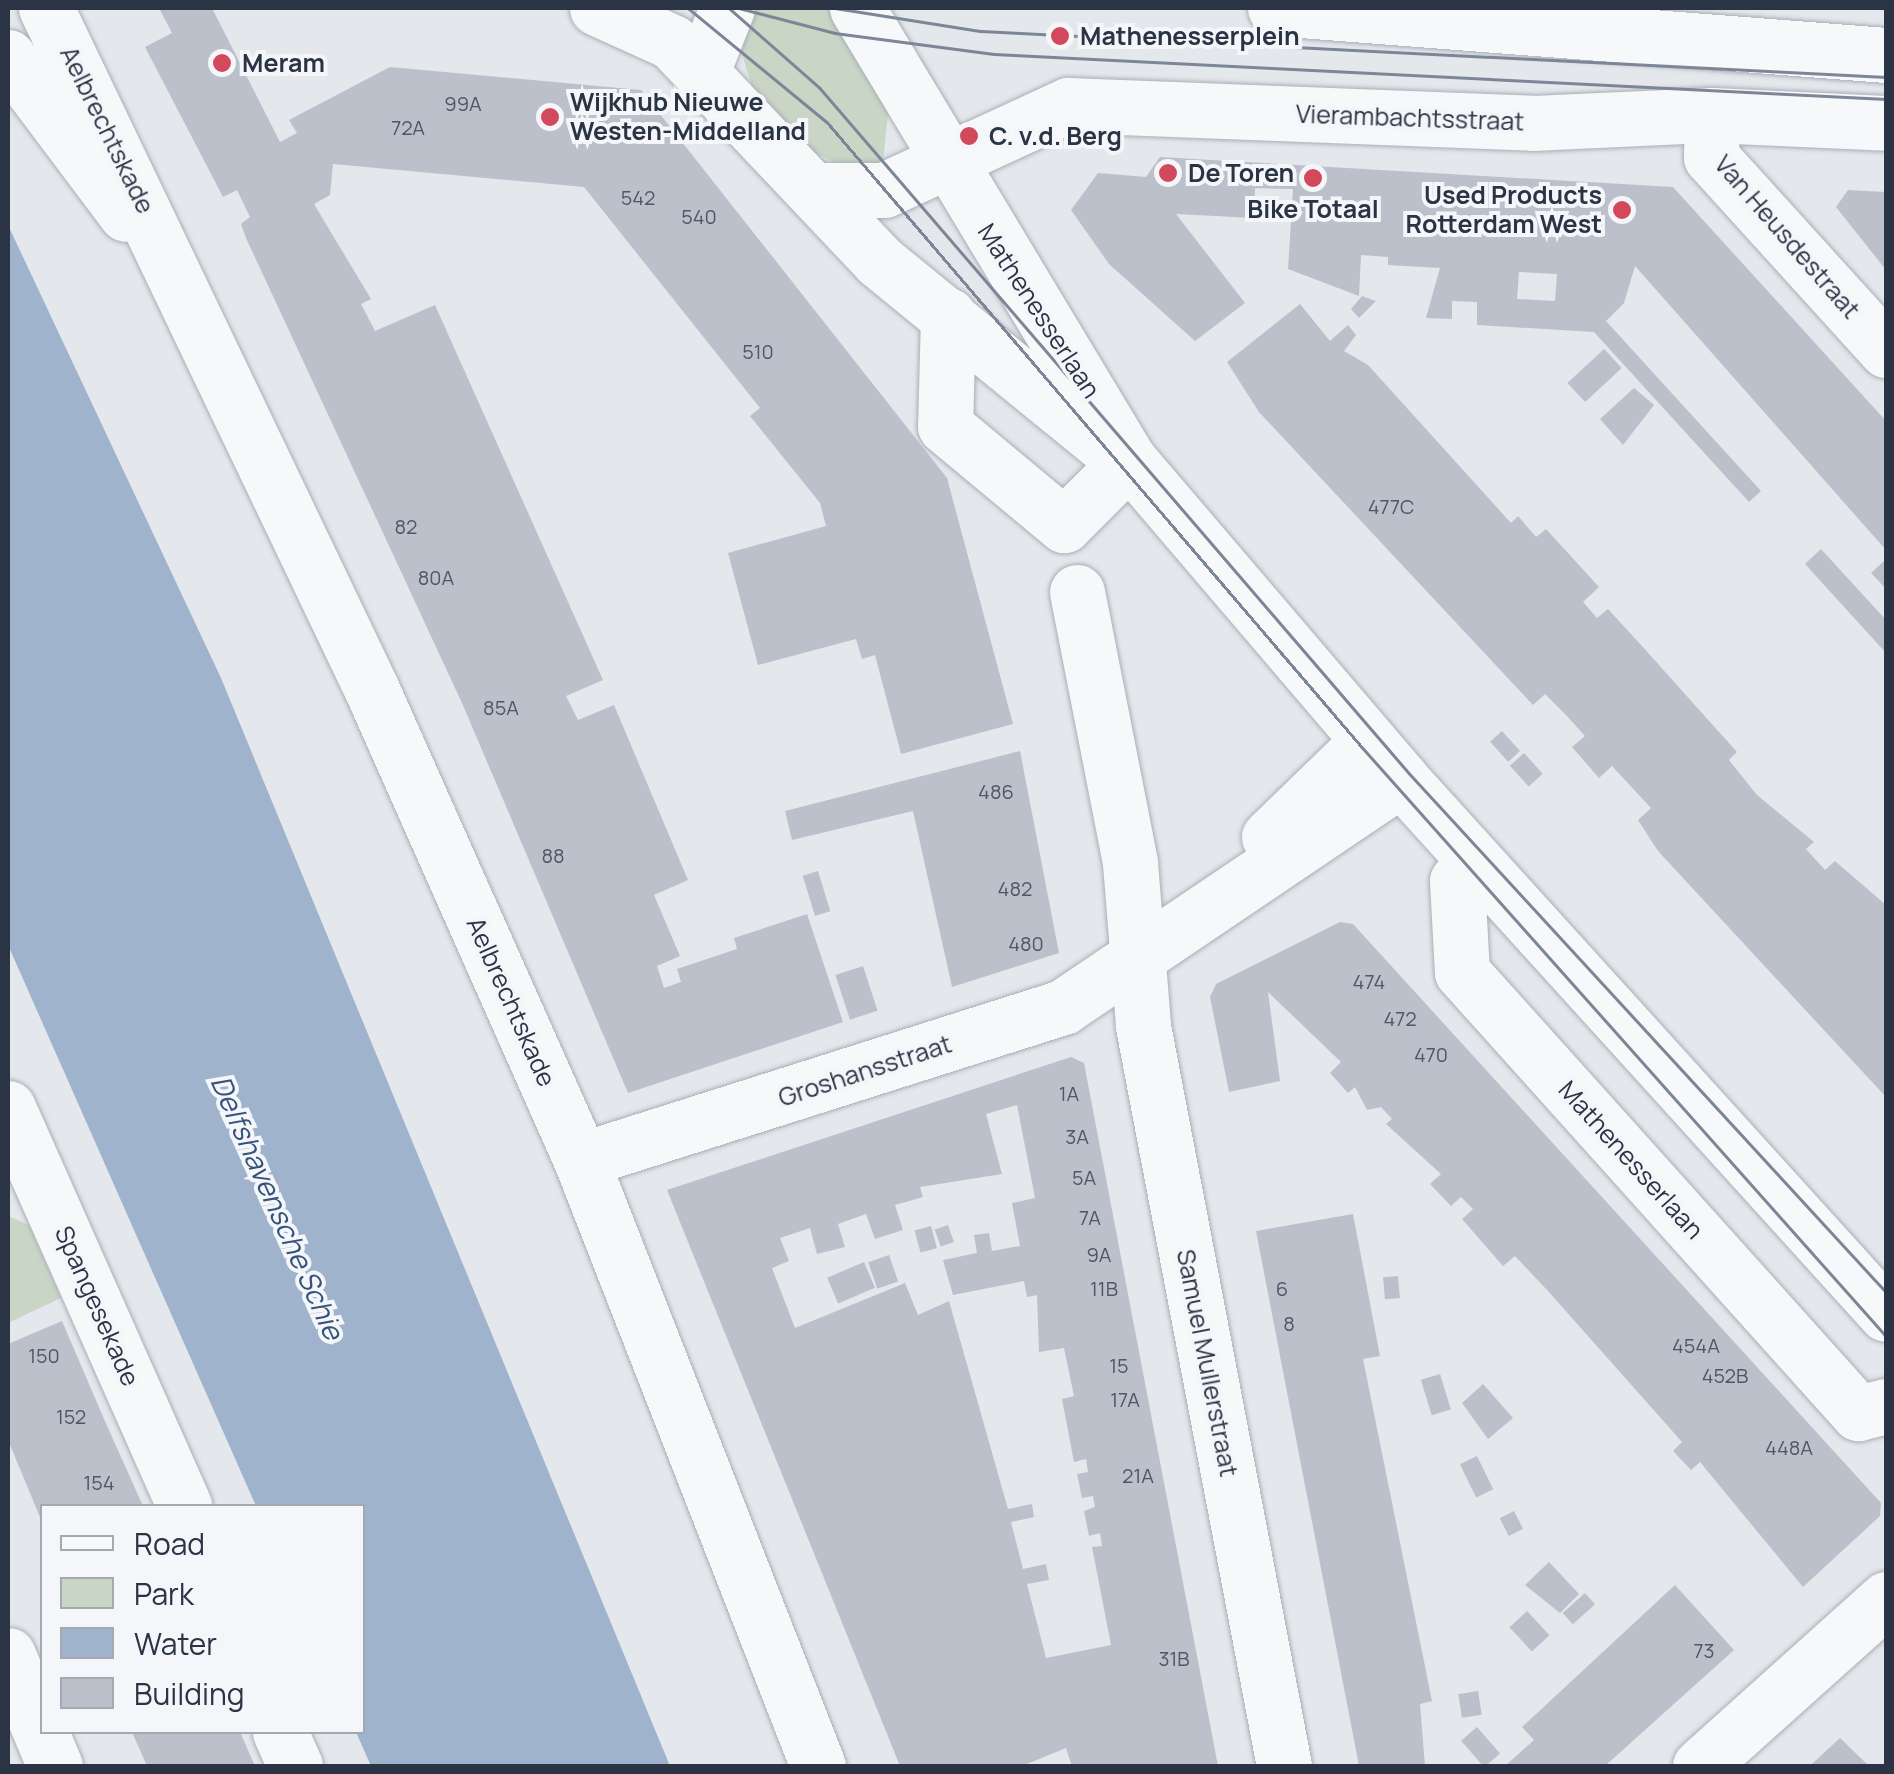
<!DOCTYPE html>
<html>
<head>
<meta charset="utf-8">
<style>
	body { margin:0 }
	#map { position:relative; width:1894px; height:1774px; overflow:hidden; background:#e4e7ec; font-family:Manrope,sans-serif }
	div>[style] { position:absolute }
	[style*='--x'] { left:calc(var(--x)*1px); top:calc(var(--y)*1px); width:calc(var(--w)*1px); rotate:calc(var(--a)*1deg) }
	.green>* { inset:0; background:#c9d6c5 }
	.water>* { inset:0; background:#9fb4cc }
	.building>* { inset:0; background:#bbc0ca; transform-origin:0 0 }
	.roads { filter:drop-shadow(0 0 2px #a9aeb7) drop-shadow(0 0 2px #a9aeb7) }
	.minor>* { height:55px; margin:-27.5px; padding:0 27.5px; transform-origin:27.5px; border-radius:27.5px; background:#f7f8fa }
	.tram>* { height:2.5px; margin:-1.25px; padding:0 1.25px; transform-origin:1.25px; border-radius:1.25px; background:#7d8696 }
	.dots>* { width:28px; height:28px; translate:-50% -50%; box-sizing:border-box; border:5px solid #f4f6f9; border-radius:50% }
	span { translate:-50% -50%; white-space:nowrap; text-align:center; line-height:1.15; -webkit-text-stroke:8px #f4f6f9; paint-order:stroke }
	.number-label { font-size:20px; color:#4f5766 }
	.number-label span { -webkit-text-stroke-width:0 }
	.poi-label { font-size:25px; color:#2b3445; font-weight:700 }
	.left { translate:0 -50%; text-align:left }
	.right { translate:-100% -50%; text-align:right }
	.street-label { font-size:25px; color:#2b3445 }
	.water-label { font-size:28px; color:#34527a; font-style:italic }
	.frame { position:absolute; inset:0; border:10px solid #2b3445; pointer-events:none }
	.legend { position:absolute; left:40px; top:1504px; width:325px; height:230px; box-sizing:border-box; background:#f4f6f9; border:2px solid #a4a8b1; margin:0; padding:12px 18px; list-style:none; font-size:30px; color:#2b3445 }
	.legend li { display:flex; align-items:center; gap:20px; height:50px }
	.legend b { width:50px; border:2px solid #a4a8b1 }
</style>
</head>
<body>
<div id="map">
	<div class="green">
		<div style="clip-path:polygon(754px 8px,835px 8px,889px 103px,883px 162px,851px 170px,796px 144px,753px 90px,741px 51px)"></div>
		<div style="clip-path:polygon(8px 1216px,29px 1225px,61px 1298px,8px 1323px)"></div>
	</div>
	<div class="water">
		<div style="clip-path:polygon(8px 225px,221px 678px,670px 1766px,371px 1766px,356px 1732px,362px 1506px,256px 1506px,8px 945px)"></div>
	</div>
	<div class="building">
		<div style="clip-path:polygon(159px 8px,212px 8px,280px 142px,297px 133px,289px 120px,390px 67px,641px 90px,947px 478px,1013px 724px,901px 754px,875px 655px,862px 659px,856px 639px,758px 665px,728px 553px,826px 526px,820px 503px,750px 416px,760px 408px,584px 187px,333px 164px,330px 195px,314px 204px,371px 299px,361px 304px,375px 331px,435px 305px,603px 680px,566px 696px,578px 720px,614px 705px,688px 880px,654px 895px,680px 956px,657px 966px,664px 988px,681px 982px,677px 969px,737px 949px,734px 938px,807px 914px,843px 1022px,628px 1093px,462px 703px,246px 238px,241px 224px,250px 217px,237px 190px,223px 197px,145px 47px,172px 33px)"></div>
		<div style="clip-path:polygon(evenodd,1160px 157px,1673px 187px,1886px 421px,1886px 550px,1635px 266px,1624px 303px,1606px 321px,1761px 491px,1749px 502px,1594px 332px,1477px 325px,1477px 302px,1452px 301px,1452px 319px,1426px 318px,1440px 268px,1388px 265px,1388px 257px,1361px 255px,1359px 296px,1288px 269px,1293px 189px,1255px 188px,1254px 218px,1176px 214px,1245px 303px,1195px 341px,1109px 264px,1071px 210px,1098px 173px,1146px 177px,1160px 157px,1519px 272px,1557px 274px,1555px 301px,1517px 299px,1519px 272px)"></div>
		<div style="clip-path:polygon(1886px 192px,1886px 270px,1836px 207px,1848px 190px)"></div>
		<div style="clip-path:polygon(1362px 296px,1376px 301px,1359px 318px,1351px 309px)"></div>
		<div style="clip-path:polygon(1300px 304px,1330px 341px,1348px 325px,1356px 335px,1344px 351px,1368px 365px,1511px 523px,1518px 516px,1536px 537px,1546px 529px,1599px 587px,1583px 602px,1597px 618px,1608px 609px,1641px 645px,1737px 752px,1729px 760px,1757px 795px,1814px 842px,1806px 849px,1825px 870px,1835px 861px,1886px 905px,1886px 1097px,1658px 851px,1638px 820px,1651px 808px,1612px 766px,1599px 778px,1572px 747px,1585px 736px,1566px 715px,1545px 694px,1533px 705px,1259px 412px,1227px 362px)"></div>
		<div style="left:1604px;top:349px;width:26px;height:50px;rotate:47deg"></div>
		<div style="clip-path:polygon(1634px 388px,1654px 405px,1623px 445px,1600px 419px)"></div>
		<div style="clip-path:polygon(1821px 549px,1886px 620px,1886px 653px,1805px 564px)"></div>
		<div style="clip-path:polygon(1884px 561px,1886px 564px,1886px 589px,1871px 573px)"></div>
		<div style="left:1502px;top:731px;width:27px;height:16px;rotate:48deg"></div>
		<div style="clip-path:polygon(1020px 751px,1059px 953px,952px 987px,913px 811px,792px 840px,785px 811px)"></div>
		<div style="left:1524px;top:753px;width:28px;height:19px;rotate:48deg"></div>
		<div style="left:818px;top:871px;width:42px;height:16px;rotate:73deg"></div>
		<div style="clip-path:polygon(1340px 922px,1353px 924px,1881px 1503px,1880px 1516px,1803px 1587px,1700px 1462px,1691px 1470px,1673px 1451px,1682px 1442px,1548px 1291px,1515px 1256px,1503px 1266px,1462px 1219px,1473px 1209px,1461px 1197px,1451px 1206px,1430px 1184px,1441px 1174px,1386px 1124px,1392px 1119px,1381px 1107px,1367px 1110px,1355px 1087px,1348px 1093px,1330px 1073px,1341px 1062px,1268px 992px,1280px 1081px,1229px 1092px,1210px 997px,1216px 984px)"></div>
		<div style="left:863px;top:966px;width:47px;height:29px;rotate:72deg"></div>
		<div style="clip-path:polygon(evenodd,1071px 1057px,1084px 1063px,1218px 1766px,1072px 1766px,1066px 1748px,1022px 1766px,900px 1766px,667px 1190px,1071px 1057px,1017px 1105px,1035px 1198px,1012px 1203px,1020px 1246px,992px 1251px,989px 1233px,974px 1235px,977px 1253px,943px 1260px,953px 1295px,1024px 1281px,1027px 1297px,1037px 1295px,1039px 1352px,1064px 1348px,1074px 1396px,1062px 1399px,1074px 1462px,1086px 1459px,1088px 1472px,1077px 1474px,1082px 1498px,1093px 1496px,1095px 1507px,1084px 1511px,1089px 1536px,1100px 1533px,1102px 1546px,1092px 1547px,1111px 1645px,1046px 1658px,1027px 1584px,1049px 1580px,1046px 1564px,1023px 1569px,1011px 1522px,1034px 1517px,1032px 1504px,1008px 1509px,949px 1301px,918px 1315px,905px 1283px,795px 1328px,772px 1268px,789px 1261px,780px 1238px,810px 1228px,817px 1254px,845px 1247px,838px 1224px,866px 1214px,875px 1239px,903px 1230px,895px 1205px,923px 1197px,920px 1187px,1002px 1174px,986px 1114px,1017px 1105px)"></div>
		<div style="clip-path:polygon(1353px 1214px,1380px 1356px,1363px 1359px,1432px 1701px,1420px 1704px,1425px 1766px,1359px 1766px,1256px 1231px)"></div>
		<div style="left:948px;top:1225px;width:18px;height:14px;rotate:71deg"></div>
		<div style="left:931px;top:1226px;width:23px;height:17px;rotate:75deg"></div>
		<div style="left:889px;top:1255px;width:28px;height:22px;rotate:71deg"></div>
		<div style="left:864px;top:1262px;width:28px;height:40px;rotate:67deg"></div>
		<div style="left:1398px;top:1276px;width:22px;height:15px;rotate:85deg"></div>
		<div style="clip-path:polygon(62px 1321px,104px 1419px,143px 1506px,42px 1506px,42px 1522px,8px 1440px,8px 1344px)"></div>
		<div style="left:1440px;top:1374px;width:37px;height:20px;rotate:73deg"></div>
		<div style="clip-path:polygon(1483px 1384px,1513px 1418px,1488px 1439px,1462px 1403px)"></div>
		<div style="left:1477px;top:1456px;width:37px;height:19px;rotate:64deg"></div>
		<div style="left:1514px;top:1511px;width:20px;height:16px;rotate:63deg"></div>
		<div style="clip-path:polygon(1549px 1562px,1579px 1594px,1560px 1613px,1525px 1585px)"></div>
		<div style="clip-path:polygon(1675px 1585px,1734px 1650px,1605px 1766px,1505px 1766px,1534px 1740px,1522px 1727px)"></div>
		<div style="left:1585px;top:1593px;width:15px;height:30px;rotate:48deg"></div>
		<div style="left:1527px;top:1611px;width:33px;height:24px;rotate:47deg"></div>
		<div style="left:1478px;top:1691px;width:24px;height:20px;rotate:81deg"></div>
		<div style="left:1477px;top:1727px;width:35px;height:21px;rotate:49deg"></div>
		<div style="clip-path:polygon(132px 1732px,240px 1732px,255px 1766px,147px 1766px)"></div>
		<div style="clip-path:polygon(1840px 1738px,1869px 1766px,1809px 1766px,1814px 1762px)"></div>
	</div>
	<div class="roads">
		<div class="minor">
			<div style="--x:46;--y:8;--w:756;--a:64.45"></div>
			<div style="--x:372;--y:690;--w:514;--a:66.03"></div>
			<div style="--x:581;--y:1160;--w:651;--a:68.64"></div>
			<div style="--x:597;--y:8;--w:82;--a:24.4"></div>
			<div style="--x:672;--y:42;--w:301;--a:46.6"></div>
			<div style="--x:879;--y:261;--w:302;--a:39.2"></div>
			<div style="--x:857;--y:8;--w:528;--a:58.96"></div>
			<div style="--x:1129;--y:460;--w:419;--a:49.5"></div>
			<div style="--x:1401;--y:779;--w:722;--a:47.81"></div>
			<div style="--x:1275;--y:8;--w:613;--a:4.4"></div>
			<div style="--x:8;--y:57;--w:196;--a:53.1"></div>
			<div style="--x:703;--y:69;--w:66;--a:-68.5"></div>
			<div style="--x:1712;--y:115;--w:42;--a:91.4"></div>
			<div style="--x:1711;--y:157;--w:261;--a:47.8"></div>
			<div style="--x:819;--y:190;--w:65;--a:0"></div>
			<div style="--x:884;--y:190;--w:203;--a:-24.8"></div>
			<div style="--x:1068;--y:105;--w:465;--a:2.2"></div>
			<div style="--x:1533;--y:123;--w:179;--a:-2.6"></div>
			<div style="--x:1712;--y:115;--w:174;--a:2.6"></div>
			<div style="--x:948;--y:315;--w:111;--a:91.5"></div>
			<div style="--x:945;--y:426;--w:155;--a:39.8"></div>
			<div style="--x:1064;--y:525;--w:92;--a:-45"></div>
			<div style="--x:1077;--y:592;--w:276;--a:78.9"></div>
			<div style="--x:1130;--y:863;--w:164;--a:85.4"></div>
			<div style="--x:1143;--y:1026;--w:753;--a:79.21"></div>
			<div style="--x:1269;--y:837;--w:138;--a:-44.1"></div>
			<div style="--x:1474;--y:862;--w:25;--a:132"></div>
			<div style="--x:1457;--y:881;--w:91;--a:86.9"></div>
			<div style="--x:1462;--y:972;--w:593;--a:48.08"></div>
			<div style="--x:1858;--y:1413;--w:29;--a:-14"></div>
			<div style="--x:8;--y:1108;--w:435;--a:66.1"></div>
			<div style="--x:581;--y:1160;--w:506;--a:-17.61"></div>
			<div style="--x:1063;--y:1007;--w:408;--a:-34"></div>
			<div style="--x:8;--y:1655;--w:121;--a:67.1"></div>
			<div style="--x:280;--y:1732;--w:37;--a:66"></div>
			<div style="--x:1700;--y:1766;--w:250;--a:-41.9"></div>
		</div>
	</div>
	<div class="tram">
		<div style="--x:688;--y:8;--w:180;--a:39.4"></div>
		<div style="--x:827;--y:122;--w:823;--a:49.44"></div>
		<div style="--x:1362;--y:747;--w:788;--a:48.34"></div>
		<div style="--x:729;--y:8;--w:121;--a:41.3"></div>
		<div style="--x:820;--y:88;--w:903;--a:49.31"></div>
		<div style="--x:1409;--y:773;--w:705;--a:47.41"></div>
		<div style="--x:739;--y:8;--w:99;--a:14.6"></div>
		<div style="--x:835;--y:33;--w:160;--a:7.5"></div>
		<div style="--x:994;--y:54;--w:893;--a:2.89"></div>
		<div style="--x:835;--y:8;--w:148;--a:9"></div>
		<div style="--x:981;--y:31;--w:906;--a:2.91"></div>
	</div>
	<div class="dots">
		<div style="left:1060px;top:36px;background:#d1495b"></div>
		<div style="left:222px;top:63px;background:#d1495b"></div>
		<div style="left:550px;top:117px;background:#d1495b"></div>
		<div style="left:969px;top:136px;background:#d1495b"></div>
		<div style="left:1168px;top:173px;background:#d1495b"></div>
		<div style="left:1313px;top:178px;background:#d1495b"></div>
		<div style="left:1622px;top:210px;background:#d1495b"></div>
	</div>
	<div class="number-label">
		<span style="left:463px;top:103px">99A</span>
		<span style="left:408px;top:127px">72A</span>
		<span style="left:638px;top:197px">542</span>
		<span style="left:699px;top:216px">540</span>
		<span style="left:758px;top:351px">510</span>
		<span style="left:1391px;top:506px">477C</span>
		<span style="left:406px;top:526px">82</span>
		<span style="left:436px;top:577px">80A</span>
		<span style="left:501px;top:707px">85A</span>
		<span style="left:996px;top:791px">486</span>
		<span style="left:553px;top:855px">88</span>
		<span style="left:1015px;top:888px">482</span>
		<span style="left:1026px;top:943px">480</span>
		<span style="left:1369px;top:981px">474</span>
		<span style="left:1400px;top:1018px">472</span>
		<span style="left:1431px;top:1054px">470</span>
		<span style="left:1069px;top:1093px">1A</span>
		<span style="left:1077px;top:1136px">3A</span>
		<span style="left:1084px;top:1177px">5A</span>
		<span style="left:1090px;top:1217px">7A</span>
		<span style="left:1099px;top:1254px">9A</span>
		<span style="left:1104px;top:1288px">11B</span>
		<span style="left:1282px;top:1288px">6</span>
		<span style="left:1289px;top:1323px">8</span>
		<span style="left:1696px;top:1345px">454A</span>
		<span style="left:44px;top:1355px">150</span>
		<span style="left:1119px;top:1365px">15</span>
		<span style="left:1725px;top:1375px">452B</span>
		<span style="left:1125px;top:1399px">17A</span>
		<span style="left:71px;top:1416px">152</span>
		<span style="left:1789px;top:1447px">448A</span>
		<span style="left:1138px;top:1475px">21A</span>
		<span style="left:99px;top:1482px">154</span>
		<span style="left:1704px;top:1650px">73</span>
		<span style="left:1174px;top:1658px">31B</span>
	</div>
	<div class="poi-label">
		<span class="left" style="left:1080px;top:36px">Mathenesserplein</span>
		<span class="left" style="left:242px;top:63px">Meram</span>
		<span class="left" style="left:570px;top:117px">Wijkhub Nieuwe<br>Westen-Middelland</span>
		<span class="left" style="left:989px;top:136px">C. v.d. Berg</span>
		<span class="left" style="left:1188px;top:173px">De Toren</span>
		<span class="right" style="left:1602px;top:210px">Used Products<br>Rotterdam West</span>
		<span style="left:1313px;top:209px">Bike Totaal</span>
	</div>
	<div class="street-label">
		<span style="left:1410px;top:118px;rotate:2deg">Vierambachtsstraat</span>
		<span style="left:107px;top:130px;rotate:64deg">Aelbrechtskade</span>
		<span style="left:1787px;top:237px;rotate:49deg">Van Heusdestraat</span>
		<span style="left:1039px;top:311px;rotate:57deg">Mathenesserlaan</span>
		<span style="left:511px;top:1002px;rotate:66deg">Aelbrechtskade</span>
		<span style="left:865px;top:1071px;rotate:-18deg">Groshansstraat</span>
		<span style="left:1631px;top:1160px;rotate:48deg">Mathenesserlaan</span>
		<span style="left:97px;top:1306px;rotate:66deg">Spangesekade</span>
		<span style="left:1207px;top:1363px;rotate:79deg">Samuel Mullerstraat</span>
	</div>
	<div class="water-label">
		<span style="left:278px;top:1207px;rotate:66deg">Delfshavensche Schie</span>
	</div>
	<div class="frame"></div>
	<ul class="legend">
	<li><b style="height:12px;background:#f7f8fa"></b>Road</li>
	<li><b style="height:28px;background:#c9d6c5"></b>Park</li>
	<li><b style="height:28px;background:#9fb4cc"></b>Water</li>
	<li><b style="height:28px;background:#bbc0ca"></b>Building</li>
	</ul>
</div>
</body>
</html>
